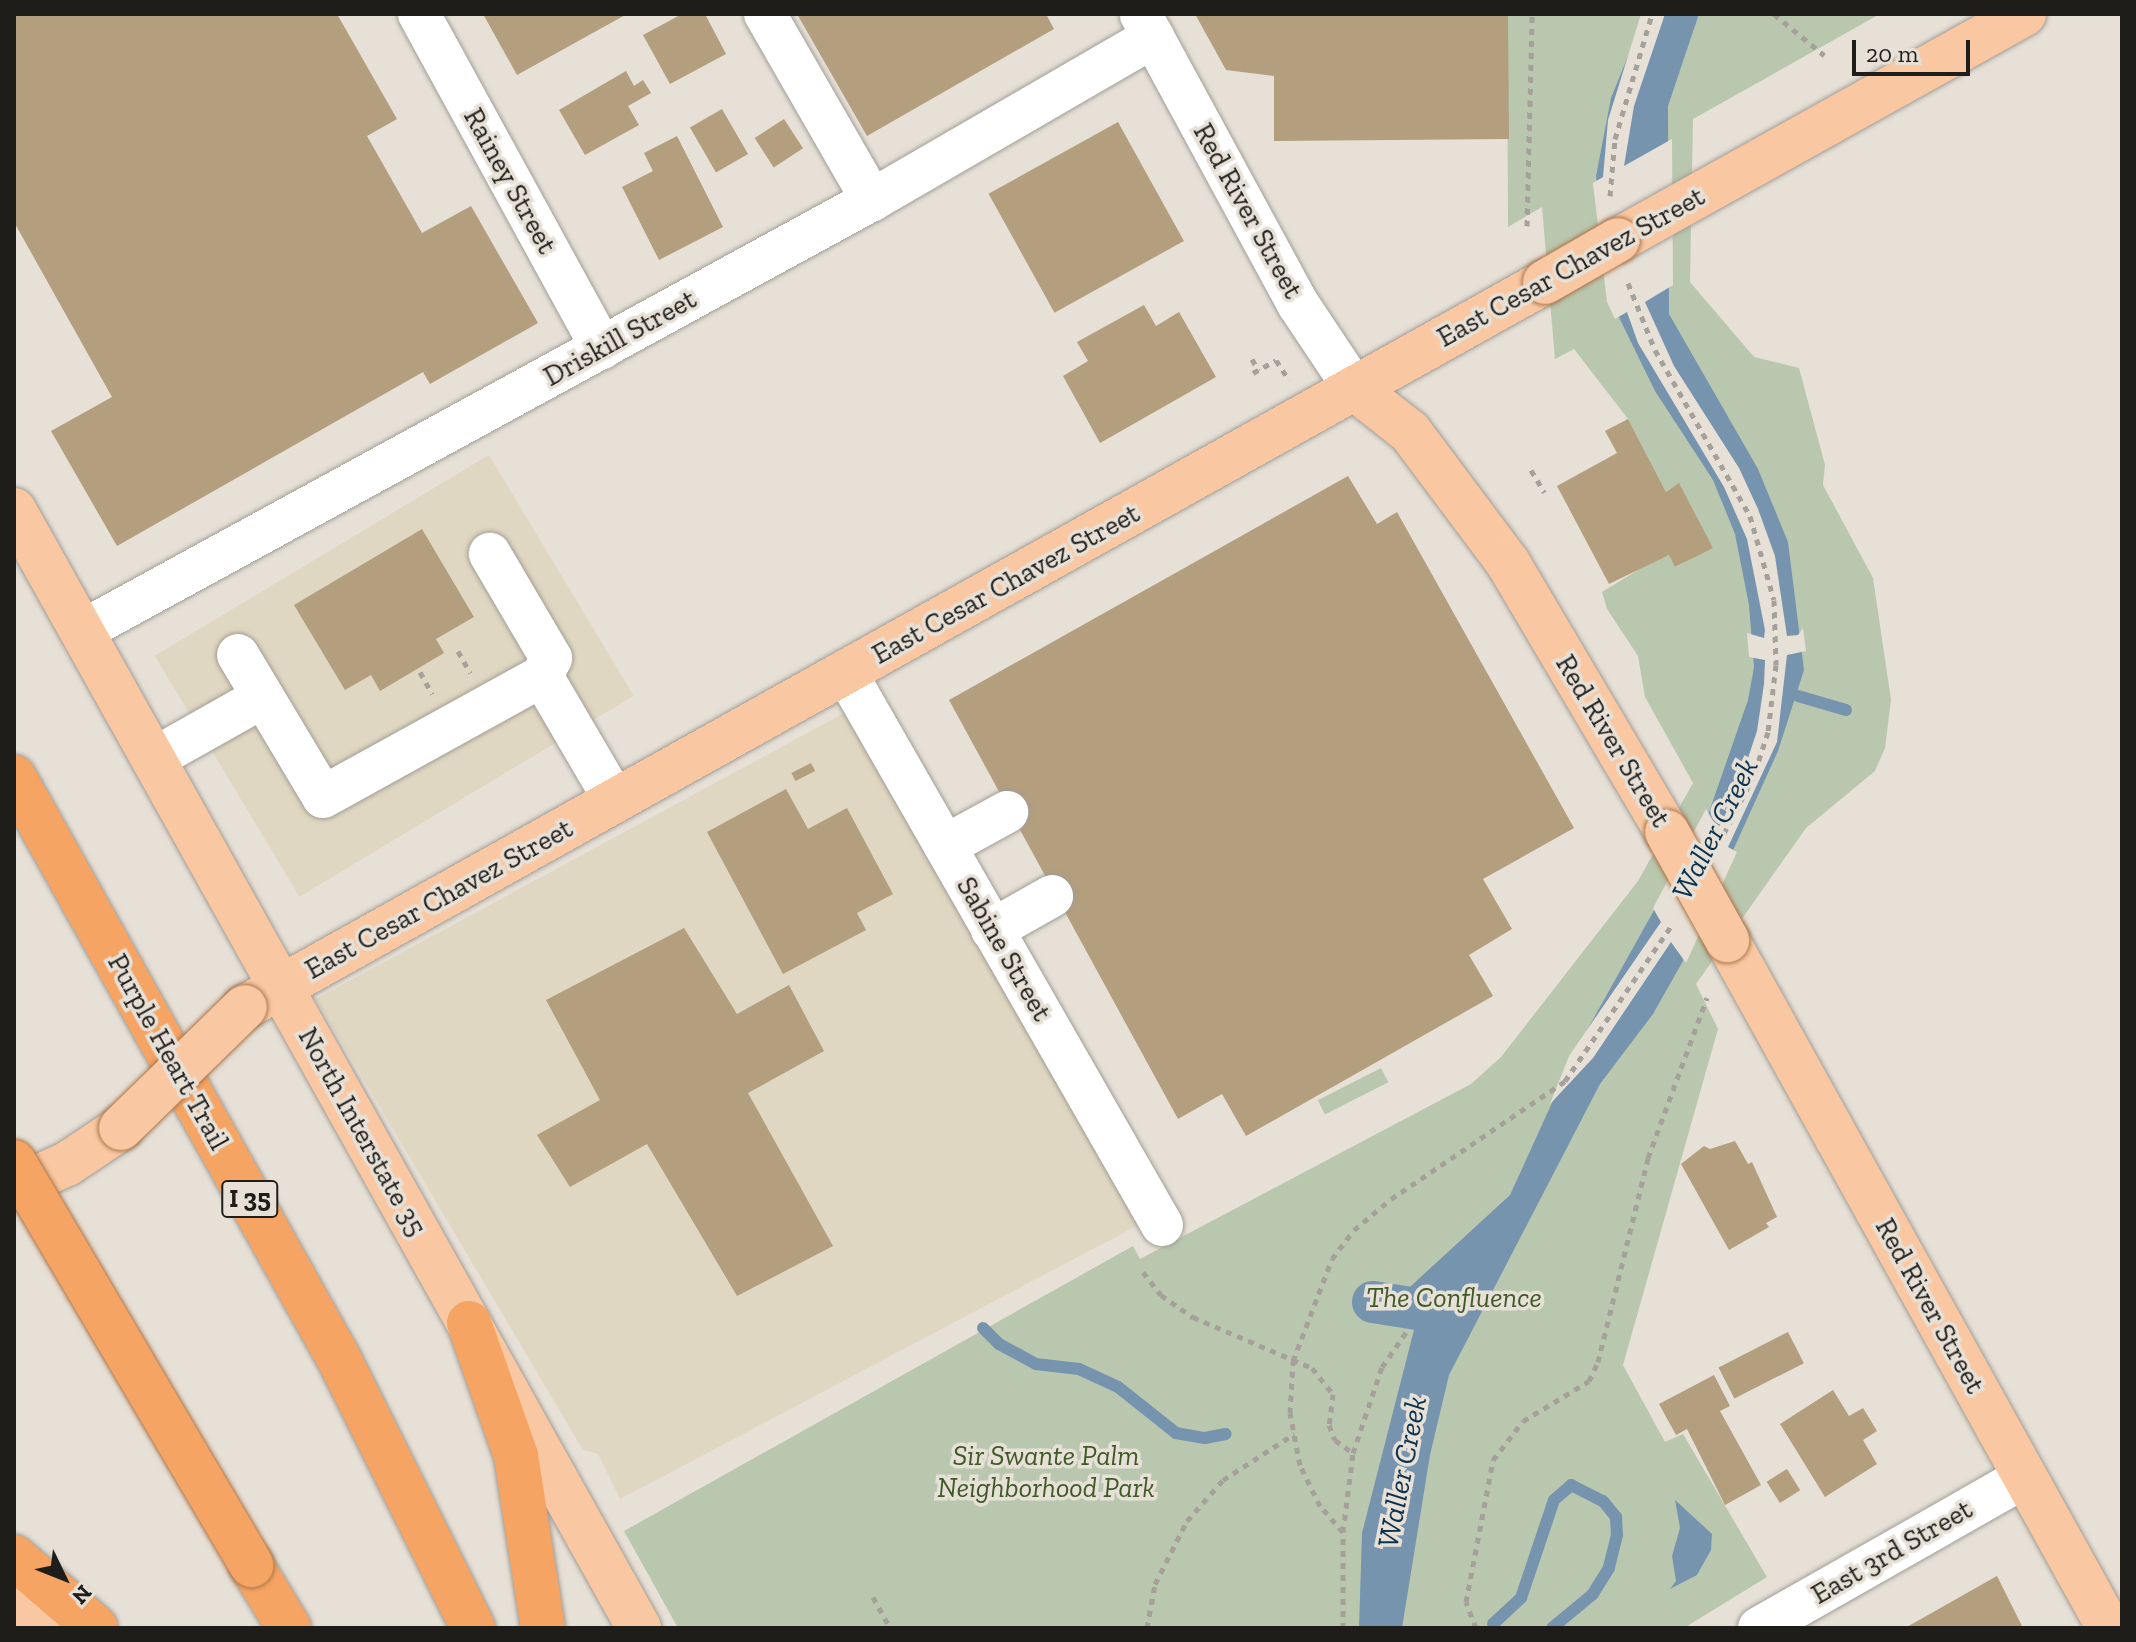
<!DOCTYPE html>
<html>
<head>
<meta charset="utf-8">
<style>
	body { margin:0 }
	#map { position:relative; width:2136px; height:1642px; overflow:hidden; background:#e6e0d7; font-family:"Zilla Slab",serif }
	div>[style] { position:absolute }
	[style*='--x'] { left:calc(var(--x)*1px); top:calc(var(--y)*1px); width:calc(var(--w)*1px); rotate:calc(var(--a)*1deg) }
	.commercial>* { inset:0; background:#dfd7c1; transform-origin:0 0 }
	.green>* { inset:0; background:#b9c7af; transform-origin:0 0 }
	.water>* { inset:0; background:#7794af }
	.pier>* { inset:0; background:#e6e0d7 }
	.stream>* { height:12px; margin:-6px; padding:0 6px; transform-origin:6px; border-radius:6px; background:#7794af }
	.canal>* { height:42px; margin:-21px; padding:0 21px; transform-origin:21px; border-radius:21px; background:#7794af }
	.building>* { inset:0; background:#b39e7e; transform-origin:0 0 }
	.path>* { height:5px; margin-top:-2.5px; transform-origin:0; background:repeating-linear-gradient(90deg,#a5a099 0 6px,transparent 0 12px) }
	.roads { filter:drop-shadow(0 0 2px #a29d95) drop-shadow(0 0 2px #a29d95) }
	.minor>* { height:42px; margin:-21px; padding:0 21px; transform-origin:21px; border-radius:21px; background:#fff }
	.major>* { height:44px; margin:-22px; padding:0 22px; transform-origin:22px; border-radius:22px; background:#f9c8a2 }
	.highway>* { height:44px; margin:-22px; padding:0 22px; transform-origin:22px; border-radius:22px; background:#f5a464 }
	.bridges { filter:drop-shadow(0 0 2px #aa754a) drop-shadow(0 0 2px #aa754a) }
	.major-bridge>* { height:44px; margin:-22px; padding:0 22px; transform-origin:22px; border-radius:22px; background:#f9c8a2 }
	.highway-bridge>* { height:44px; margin:-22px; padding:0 22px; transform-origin:22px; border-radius:22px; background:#f5a464 }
	span { translate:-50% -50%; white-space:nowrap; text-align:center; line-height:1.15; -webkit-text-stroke:7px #e6e0d7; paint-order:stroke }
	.shield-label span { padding:2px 6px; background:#e6e0d7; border:2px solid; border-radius:6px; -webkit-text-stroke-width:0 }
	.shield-label { font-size:26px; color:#1f1d1a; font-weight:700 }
	.street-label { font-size:28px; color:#1f1d1a }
	.park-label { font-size:28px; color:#3f5927; font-style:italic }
	.water-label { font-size:30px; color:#0c314d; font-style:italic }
	.frame { position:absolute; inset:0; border:16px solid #1f1d1a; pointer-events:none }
	.north { position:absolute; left:24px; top:1538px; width:80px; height:80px; -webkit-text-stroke:6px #e6e0d7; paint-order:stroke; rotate:133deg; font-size:22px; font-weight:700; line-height:32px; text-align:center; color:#1f1d1a }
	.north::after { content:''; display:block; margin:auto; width:28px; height:36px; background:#1f1d1a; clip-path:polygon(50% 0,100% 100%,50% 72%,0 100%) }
	.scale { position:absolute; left:1852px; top:40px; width:118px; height:36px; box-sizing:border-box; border:4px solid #1f1d1a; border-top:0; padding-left:10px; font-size:24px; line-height:28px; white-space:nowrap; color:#1f1d1a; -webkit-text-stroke:6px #e6e0d7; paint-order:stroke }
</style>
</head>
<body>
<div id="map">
	<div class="commercial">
		<div style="left:489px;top:455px;width:281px;height:390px;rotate:59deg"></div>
		<div style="clip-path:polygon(861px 704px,1144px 1222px,620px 1499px,598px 1454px,583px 1450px,316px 999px)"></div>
	</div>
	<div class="green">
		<div style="clip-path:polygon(1507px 14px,1880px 14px,1693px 119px,1690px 282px,1754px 357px,1799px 368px,1825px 465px,1823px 485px,1873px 578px,1891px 700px,1885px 748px,1875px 771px,1806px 828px,1696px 984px,1718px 1029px,1623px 1365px,1665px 1442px,1683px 1434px,1767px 1577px,1684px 1628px,678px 1628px,624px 1531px,1133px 1246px,1140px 1259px,1471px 1084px,1501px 1057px,1638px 881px,1693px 783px,1645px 697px,1638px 656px,1607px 609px,1602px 592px,1653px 561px,1669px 555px,1676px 567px,1712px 547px,1678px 484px,1666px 492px,1628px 419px,1574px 349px,1555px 359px,1542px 207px,1508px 227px)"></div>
		<div style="left:1381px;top:1068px;width:16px;height:71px;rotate:63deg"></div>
	</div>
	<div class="water">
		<div style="clip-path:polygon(1645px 14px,1699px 14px,1668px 106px,1669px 314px,1758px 469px,1788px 542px,1804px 670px,1778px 751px,1683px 961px,1653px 1014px,1600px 1084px,1449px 1375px,1430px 1455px,1402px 1628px,1359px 1628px,1362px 1533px,1415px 1326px,1400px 1315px,1399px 1297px,1510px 1195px,1577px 1048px,1709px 812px,1748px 700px,1754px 667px,1749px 605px,1735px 534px,1713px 480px,1655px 391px,1611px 301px,1596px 176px,1611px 98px)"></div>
		<div style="clip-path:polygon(1675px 1500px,1712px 1534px,1711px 1550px,1697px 1575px,1670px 1589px,1676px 1581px,1672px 1556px,1680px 1528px)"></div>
	</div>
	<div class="pier">
		<div style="clip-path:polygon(1641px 14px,1665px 14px,1634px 106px,1624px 166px,1672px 139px,1673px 285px,1645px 302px,1674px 366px,1739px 468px,1758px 509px,1775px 556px,1787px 636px,1798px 635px,1803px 628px,1806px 651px,1787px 655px,1777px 742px,1728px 847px,1737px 852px,1686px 963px,1671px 942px,1593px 1058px,1550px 1104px,1569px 1056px,1661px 922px,1653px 908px,1706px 809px,1718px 829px,1737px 791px,1757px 731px,1764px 684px,1765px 660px,1749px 657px,1747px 633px,1764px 638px,1765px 630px,1747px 539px,1724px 487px,1638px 343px,1627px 312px,1615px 319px,1607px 302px,1593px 183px,1603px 177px,1608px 120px)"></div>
	</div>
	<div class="stream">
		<div style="--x:1798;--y:696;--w:50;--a:16.3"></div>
		<div style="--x:983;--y:1328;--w:23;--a:45"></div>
		<div style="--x:999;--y:1344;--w:42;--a:28.4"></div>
		<div style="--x:1036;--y:1364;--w:43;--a:6.6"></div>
		<div style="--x:1079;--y:1369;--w:43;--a:24.8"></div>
		<div style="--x:1118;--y:1387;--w:74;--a:38.4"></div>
		<div style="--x:1176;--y:1433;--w:29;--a:10"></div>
		<div style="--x:1205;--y:1438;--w:21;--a:-11"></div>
		<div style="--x:1493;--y:1624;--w:38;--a:-43"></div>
		<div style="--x:1521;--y:1598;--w:103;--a:-71.4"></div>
		<div style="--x:1554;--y:1500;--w:23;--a:-41"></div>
		<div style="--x:1571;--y:1485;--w:36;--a:27"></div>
		<div style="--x:1603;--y:1501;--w:21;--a:51"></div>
		<div style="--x:1616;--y:1517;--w:18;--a:87"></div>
		<div style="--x:1617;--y:1535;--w:34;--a:104"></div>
		<div style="--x:1609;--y:1568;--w:31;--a:122"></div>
		<div style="--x:1593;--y:1594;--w:53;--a:140.3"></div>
	</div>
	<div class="canal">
		<div style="--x:1373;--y:1302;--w:83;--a:9"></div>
	</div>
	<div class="building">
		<div style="clip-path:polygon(14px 14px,337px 14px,397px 119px,367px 136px,422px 233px,471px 206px,538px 323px,430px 384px,423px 372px,117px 546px,51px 431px,112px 397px,14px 222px)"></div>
		<div style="clip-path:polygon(483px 14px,627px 14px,517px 75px)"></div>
		<div style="clip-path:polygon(682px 14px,705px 14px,726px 54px,670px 84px,643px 35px)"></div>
		<div style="clip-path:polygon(797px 14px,1046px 14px,1054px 29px,867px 136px)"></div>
		<div style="clip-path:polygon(1195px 14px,1508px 14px,1509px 139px,1274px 141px,1274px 76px,1226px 70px)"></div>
		<div style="clip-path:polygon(626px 71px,634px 86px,643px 80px,651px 93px,628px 106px,639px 125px,585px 155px,559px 110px)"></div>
		<div style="left:722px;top:109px;width:52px;height:37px;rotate:60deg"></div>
		<div style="left:784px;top:119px;width:35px;height:35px;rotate:57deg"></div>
		<div style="left:1118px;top:122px;width:136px;height:148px;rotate:61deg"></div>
		<div style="clip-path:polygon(677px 136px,723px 227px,659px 260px,622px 187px,653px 171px,644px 153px)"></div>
		<div style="clip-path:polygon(1144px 305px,1156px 326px,1179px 312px,1216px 377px,1100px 443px,1063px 376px,1088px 361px,1077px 342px)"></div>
		<div style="clip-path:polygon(1628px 419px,1666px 492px,1679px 483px,1713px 548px,1675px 567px,1669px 555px,1609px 584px,1557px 486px,1617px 453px,1605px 431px)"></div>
		<div style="clip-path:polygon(1348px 476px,1377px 524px,1397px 512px,1574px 828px,1483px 879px,1512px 929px,1469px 955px,1493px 996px,1246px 1136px,1222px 1094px,1178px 1119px,949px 700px)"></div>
		<div style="clip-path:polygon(422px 529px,474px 617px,436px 639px,444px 653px,380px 691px,371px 675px,345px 690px,294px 605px)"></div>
		<div style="left:811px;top:763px;width:9px;height:22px;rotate:63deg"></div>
		<div style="clip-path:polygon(786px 789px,808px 829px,847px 808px,893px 894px,857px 913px,866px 930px,783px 974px,707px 832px)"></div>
		<div style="clip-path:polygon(684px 928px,737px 1014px,789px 985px,824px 1051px,748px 1093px,833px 1246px,737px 1296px,647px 1144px,570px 1187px,537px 1135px,600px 1100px,546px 1000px)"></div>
		<div style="clip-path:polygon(1735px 1141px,1748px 1164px,1752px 1162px,1777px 1217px,1766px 1223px,1769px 1227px,1729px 1250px,1681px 1164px,1704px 1146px,1710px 1149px)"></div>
		<div style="left:1788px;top:1332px;width:35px;height:78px;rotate:63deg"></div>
		<div style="clip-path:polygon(1714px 1375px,1730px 1406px,1720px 1411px,1761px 1485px,1725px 1505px,1687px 1429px,1676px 1435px,1659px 1404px)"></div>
		<div style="clip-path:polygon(1833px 1390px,1849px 1416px,1863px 1408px,1877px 1431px,1863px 1440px,1877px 1464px,1825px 1497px,1780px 1424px)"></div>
		<div style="left:1787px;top:1469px;width:25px;height:24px;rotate:58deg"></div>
		<div style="clip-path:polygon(1997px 1576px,2023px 1628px,1905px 1628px)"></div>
	</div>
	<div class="path">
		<div style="--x:1774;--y:14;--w:65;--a:39.4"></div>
		<div style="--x:1610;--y:196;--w:57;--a:-85"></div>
		<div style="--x:1615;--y:139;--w:130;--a:-73.5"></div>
		<div style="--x:1527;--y:226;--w:212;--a:-88.6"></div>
		<div style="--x:1628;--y:283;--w:72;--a:68.1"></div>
		<div style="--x:1655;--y:350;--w:191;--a:60.2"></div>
		<div style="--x:1750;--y:516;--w:87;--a:74.1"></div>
		<div style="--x:1774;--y:600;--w:65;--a:88.2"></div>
		<div style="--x:1776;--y:665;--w:67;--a:96.8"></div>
		<div style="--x:1768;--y:732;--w:45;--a:108"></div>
		<div style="--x:1754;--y:775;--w:76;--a:117.2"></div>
		<div style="--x:1252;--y:359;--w:13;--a:61"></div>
		<div style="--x:1253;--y:373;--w:26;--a:-29"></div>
		<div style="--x:1276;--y:360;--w:24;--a:57"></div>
		<div style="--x:1531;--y:470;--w:26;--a:59"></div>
		<div style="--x:458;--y:651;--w:25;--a:61"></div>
		<div style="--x:420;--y:672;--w:25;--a:61"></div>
		<div style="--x:1143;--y:1272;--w:29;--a:52"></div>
		<div style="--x:1161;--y:1295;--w:39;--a:35"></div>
		<div style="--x:1193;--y:1317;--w:129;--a:23.2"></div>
		<div style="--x:1312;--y:1368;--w:33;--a:51"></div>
		<div style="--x:1333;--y:1394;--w:31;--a:97"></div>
		<div style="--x:1329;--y:1425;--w:16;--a:68"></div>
		<div style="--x:1335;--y:1440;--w:22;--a:36"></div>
		<div style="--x:1343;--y:1532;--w:35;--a:-131"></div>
		<div style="--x:1320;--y:1506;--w:46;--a:-116"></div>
		<div style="--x:1300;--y:1465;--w:53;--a:-100.9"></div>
		<div style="--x:1290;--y:1413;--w:52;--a:-86.7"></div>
		<div style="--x:1293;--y:1361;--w:109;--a:-69.1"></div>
		<div style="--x:1332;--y:1259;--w:36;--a:-53"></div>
		<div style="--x:1354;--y:1230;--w:48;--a:-40"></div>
		<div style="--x:1391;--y:1199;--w:210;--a:-34.1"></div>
		<div style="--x:1565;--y:1081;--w:189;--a:-55.6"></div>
		<div style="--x:873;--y:1597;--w:35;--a:61"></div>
		<div style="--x:1147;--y:1628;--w:45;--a:-79.7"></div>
		<div style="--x:1155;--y:1584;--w:71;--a:-63.1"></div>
		<div style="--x:1187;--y:1521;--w:55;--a:-48.7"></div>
		<div style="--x:1223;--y:1480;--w:85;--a:-32.9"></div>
		<div style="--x:1343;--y:1628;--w:96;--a:-90"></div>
		<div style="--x:1343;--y:1532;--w:80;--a:-82.8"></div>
		<div style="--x:1353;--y:1453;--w:91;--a:-71.4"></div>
		<div style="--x:1382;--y:1367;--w:47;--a:-55.3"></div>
		<div style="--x:1476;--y:1628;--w:28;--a:-111"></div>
		<div style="--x:1466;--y:1602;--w:145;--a:-79.2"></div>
		<div style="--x:1493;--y:1460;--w:49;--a:-52.4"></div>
		<div style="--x:1523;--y:1421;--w:77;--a:-31.2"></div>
		<div style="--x:1589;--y:1381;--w:21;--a:-65"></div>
		<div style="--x:1598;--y:1362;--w:210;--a:-76.2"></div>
		<div style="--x:1648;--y:1158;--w:171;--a:-69.8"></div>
	</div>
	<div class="roads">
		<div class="minor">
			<div style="--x:419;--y:14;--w:381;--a:61.3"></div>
			<div style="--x:765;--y:14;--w:215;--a:60.1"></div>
			<div style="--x:1141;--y:15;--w:329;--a:61.5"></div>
			<div style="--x:1298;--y:304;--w:101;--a:56.3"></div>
			<div style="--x:82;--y:631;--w:900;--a:-28.62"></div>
			<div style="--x:872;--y:200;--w:325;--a:-30.1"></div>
			<div style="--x:238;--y:655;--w:165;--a:59.1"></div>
			<div style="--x:323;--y:797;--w:250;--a:-28.9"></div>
			<div style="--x:542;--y:676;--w:20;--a:-63"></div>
			<div style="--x:551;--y:658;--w:121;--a:-120.4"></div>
			<div style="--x:846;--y:673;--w:636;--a:60.21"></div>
			<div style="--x:542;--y:676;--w:145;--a:59.7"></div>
			<div style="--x:153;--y:759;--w:126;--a:-29.4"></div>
			<div style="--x:945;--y:846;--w:71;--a:-28.7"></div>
			<div style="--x:992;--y:930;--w:69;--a:-29.5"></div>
			<div style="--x:1759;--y:1628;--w:306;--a:-29.6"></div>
		</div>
		<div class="major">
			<div style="--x:1618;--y:240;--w:465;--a:-29.1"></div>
			<div style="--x:1354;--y:388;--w:71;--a:38.2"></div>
			<div style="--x:1410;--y:432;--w:164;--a:53.2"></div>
			<div style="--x:1508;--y:563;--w:312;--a:59.4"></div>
			<div style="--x:14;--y:510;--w:1281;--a:60.79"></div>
			<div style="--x:1727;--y:940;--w:787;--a:60.96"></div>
			<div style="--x:245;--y:1007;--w:1488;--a:-29.15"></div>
			<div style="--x:14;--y:1188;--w:58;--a:-24.4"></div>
			<div style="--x:67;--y:1164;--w:65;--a:-33.7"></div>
			<div style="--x:14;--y:1590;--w:47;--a:53.6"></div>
		</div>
		<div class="highway">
			<div style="--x:14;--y:777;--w:667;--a:60.82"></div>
			<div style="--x:339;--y:1359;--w:301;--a:63.5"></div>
			<div style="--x:469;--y:1323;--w:141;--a:70.5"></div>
			<div style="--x:516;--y:1456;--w:174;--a:81.1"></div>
			<div style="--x:14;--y:1557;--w:108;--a:40.9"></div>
			<div style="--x:251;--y:1565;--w:74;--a:58.9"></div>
		</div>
	</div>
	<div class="bridges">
		<div class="major-bridge">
			<div style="--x:1545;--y:282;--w:84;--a:-29.9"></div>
			<div style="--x:1667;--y:832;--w:124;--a:60.9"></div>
			<div style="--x:121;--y:1128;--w:173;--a:-44.3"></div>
		</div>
		<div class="highway-bridge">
			<div style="--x:14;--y:1162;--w:468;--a:59.5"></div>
		</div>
	</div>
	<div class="shield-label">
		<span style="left:250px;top:1199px">I 35</span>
	</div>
	<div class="street-label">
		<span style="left:510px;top:181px;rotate:61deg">Rainey Street</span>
		<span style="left:1248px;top:211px;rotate:61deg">Red River Street</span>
		<span style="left:1571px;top:267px;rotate:-29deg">East Cesar Chavez Street</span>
		<span style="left:620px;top:338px;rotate:-29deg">Driskill Street</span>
		<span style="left:1006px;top:584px;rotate:-29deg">East Cesar Chavez Street</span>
		<span style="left:1613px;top:741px;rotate:59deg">Red River Street</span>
		<span style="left:439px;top:899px;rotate:-29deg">East Cesar Chavez Street</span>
		<span style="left:1004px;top:949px;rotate:60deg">Sabine Street</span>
		<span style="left:168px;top:1052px;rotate:61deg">Purple Heart Trail</span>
		<span style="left:362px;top:1132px;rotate:61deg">North Interstate 35</span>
		<span style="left:1930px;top:1306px;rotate:61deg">Red River Street</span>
		<span style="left:1892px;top:1552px;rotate:-30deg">East 3rd Street</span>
	</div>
	<div class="park-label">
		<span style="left:1454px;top:1298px">The Confluence</span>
		<span style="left:1046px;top:1472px">Sir Swante Palm<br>Neighborhood Park</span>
	</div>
	<div class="water-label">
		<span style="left:1715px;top:829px;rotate:-63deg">Waller Creek</span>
		<span style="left:1402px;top:1472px;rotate:-79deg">Waller Creek</span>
	</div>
	<div class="frame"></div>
	<div class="north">N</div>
	<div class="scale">20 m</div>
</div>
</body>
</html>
